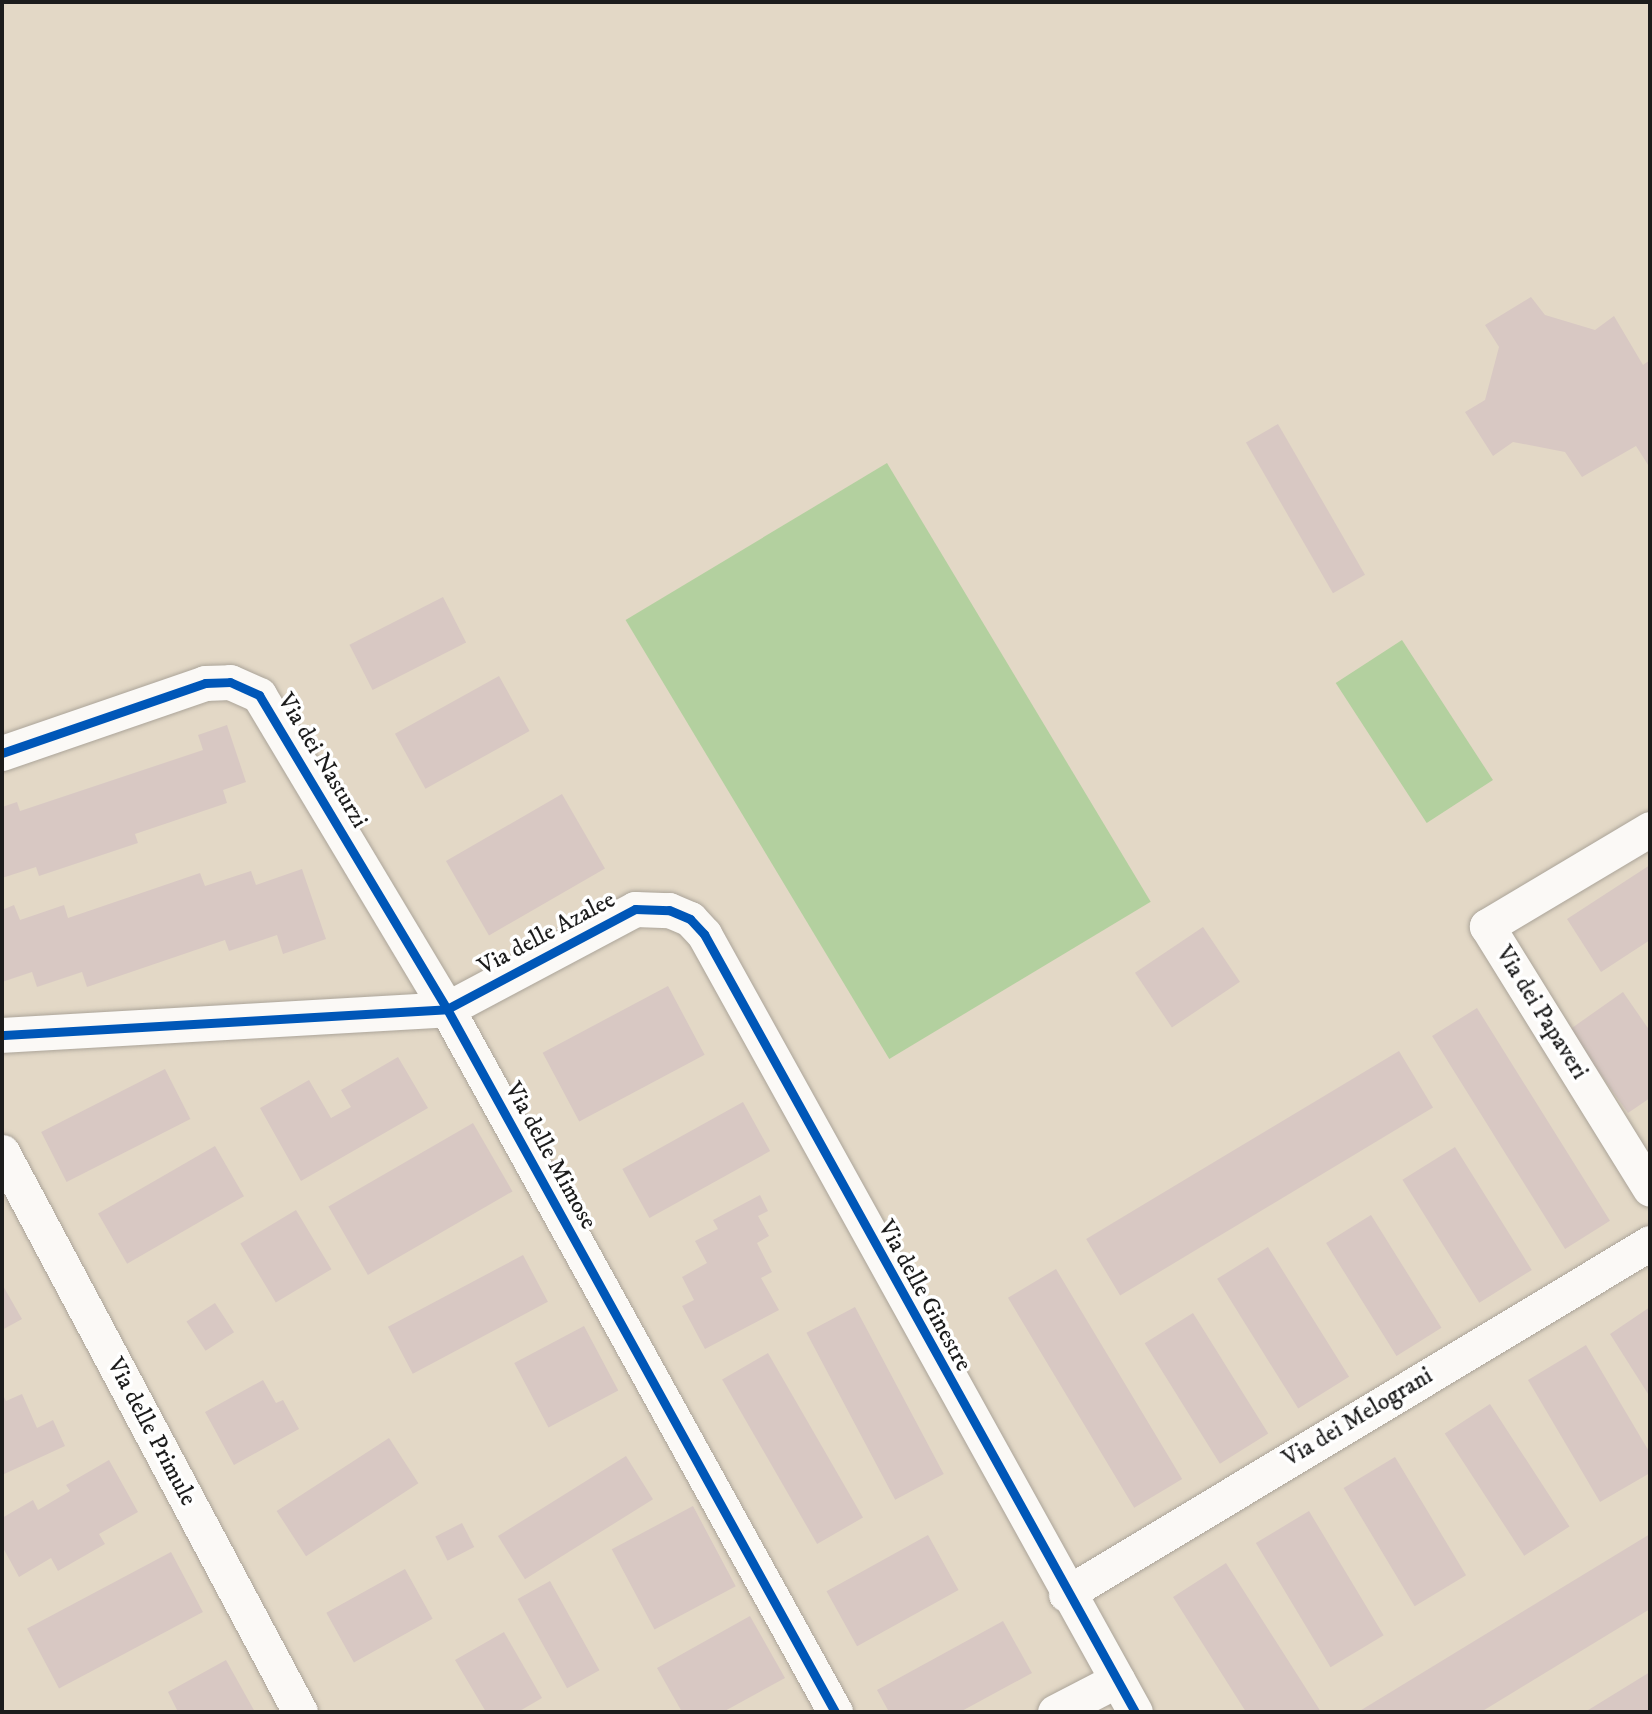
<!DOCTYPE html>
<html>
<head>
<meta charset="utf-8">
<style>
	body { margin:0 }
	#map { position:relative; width:1652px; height:1714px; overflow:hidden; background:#e3d8c6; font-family:"IM FELL DW Pica",serif }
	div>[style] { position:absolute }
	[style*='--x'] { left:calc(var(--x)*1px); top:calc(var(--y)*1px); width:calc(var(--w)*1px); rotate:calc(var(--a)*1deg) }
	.green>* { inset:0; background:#b3d09f; transform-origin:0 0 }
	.building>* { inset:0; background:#d8c8c3; transform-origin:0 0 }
	.roads { filter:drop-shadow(0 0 2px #aba499) drop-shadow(0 0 2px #aba499) }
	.minor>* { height:35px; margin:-17.5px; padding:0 17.5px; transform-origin:17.5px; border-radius:17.5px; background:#fbf9f6 }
	.cycleway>* { height:9px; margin:-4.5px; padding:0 4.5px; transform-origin:4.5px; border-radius:4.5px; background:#0057b8 }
	span { translate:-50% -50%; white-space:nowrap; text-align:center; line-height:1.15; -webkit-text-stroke:7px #fff; paint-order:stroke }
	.street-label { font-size:24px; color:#1c1c1c }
	.frame { position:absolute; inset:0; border:4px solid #1c1c1c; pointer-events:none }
</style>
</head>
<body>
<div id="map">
	<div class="green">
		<div style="left:887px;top:463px;width:512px;height:305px;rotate:59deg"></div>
		<div style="left:1402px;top:640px;width:167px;height:79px;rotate:57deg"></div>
	</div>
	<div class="building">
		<div style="clip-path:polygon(1531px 297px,1545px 315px,1595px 330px,1614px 316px,1643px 365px,1650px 360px,1650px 468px,1636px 446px,1582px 477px,1565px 452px,1513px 442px,1493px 456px,1465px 412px,1485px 400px,1499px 347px,1485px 325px)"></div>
		<div style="left:1278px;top:424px;width:174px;height:37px;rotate:60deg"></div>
		<div style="left:443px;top:597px;width:51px;height:105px;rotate:63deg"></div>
		<div style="left:499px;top:676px;width:63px;height:119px;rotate:61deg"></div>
		<div style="clip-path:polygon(227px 725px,246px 782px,223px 790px,227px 803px,135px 834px,138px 843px,39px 876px,36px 867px,2px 878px,2px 807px,17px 802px,20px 811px,203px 750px,198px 735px)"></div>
		<div style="left:562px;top:794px;width:86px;height:134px;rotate:60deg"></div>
		<div style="clip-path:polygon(1650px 865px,1650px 940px,1601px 972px,1567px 919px)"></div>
		<div style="clip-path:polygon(302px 869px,326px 939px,283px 954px,277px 935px,229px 951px,225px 940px,87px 987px,82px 972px,37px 987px,32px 972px,2px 982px,2px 910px,14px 905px,20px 920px,64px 905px,68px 918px,200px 873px,205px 886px,251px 871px,256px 885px)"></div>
		<div style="left:1203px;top:927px;width:66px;height:82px;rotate:56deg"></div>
		<div style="left:668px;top:986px;width:78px;height:142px;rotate:62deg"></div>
		<div style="clip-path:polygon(1623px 992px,1650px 1031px,1650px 1098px,1628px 1113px,1569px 1030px)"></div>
		<div style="left:1477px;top:1008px;width:251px;height:53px;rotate:58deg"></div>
		<div style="left:1399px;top:1051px;width:66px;height:365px;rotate:59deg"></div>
		<div style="clip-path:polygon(398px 1057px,428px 1108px,301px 1181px,260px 1108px,309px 1080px,331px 1118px,351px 1107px,341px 1090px)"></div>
		<div style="left:165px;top:1069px;width:56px;height:139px;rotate:63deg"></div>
		<div style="left:743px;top:1102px;width:56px;height:138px;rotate:61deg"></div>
		<div style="left:473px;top:1123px;width:79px;height:167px;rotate:60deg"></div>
		<div style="left:215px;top:1146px;width:58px;height:135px;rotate:60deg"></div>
		<div style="left:1455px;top:1147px;width:145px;height:62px;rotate:58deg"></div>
		<div style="clip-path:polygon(760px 1195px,768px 1211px,758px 1216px,769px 1236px,757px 1243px,772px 1272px,761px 1278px,779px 1310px,705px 1349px,682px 1306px,694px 1300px,682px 1277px,707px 1263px,695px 1241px,718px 1229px,713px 1220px)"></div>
		<div style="left:296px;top:1210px;width:69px;height:65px;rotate:59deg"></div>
		<div style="left:1371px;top:1215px;width:133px;height:53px;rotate:58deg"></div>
		<div style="left:1268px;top:1247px;width:153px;height:60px;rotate:58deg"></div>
		<div style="left:523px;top:1255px;width:53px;height:153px;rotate:62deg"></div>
		<div style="left:1056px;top:1269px;width:245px;height:56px;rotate:59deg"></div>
		<div style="clip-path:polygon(2px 1284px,22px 1319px,2px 1330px)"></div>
		<div style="left:215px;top:1303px;width:35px;height:34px;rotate:57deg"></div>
		<div style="left:855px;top:1307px;width:189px;height:55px;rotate:62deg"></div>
		<div style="clip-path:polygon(1650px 1307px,1650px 1397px,1610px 1334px)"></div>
		<div style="left:1193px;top:1313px;width:142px;height:57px;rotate:58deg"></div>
		<div style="left:584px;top:1326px;width:73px;height:79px;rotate:62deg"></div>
		<div style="clip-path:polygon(1586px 1345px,1650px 1453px,1650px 1473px,1600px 1502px,1528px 1380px)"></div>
		<div style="left:768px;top:1353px;width:190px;height:53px;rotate:60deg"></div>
		<div style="clip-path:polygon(263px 1380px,276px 1403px,283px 1400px,299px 1429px,234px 1465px,205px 1412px)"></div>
		<div style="clip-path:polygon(2px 1393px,6px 1401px,22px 1394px,37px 1428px,53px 1420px,65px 1446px,2px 1475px)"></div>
		<div style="left:1490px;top:1404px;width:146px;height:54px;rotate:57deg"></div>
		<div style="left:389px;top:1438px;width:54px;height:134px;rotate:57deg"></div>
		<div style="left:626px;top:1456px;width:51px;height:151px;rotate:58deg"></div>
		<div style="left:1395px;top:1457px;width:138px;height:60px;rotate:59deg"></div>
		<div style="clip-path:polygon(109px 1460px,138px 1512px,99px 1534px,105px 1544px,58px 1571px,51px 1558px,19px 1577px,2px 1546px,2px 1518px,33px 1500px,38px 1510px,70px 1491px,66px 1485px)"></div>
		<div style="left:693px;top:1506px;width:91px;height:92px;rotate:62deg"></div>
		<div style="left:1309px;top:1511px;width:145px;height:62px;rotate:59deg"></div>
		<div style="left:462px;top:1523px;width:27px;height:30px;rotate:63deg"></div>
		<div style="clip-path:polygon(1650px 1534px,1650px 1609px,1481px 1712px,1358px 1712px)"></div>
		<div style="left:928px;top:1535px;width:63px;height:116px;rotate:61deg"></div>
		<div style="left:171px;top:1552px;width:68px;height:163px;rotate:62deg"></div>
		<div style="clip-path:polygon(1226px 1563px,1321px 1712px,1246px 1712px,1173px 1597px)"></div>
		<div style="left:405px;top:1569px;width:57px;height:90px;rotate:61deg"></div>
		<div style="left:550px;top:1581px;width:102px;height:37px;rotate:61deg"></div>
		<div style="clip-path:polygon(750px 1616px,785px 1678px,723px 1712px,682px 1712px,657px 1668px)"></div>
		<div style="clip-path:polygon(1003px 1621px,1032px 1673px,960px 1712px,889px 1712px,877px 1690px)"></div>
		<div style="clip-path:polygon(504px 1632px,542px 1698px,518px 1712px,486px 1712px,455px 1660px)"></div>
		<div style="clip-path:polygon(226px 1660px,255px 1712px,178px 1712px,168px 1692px)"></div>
		<div style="clip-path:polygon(1650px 1672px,1650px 1712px,1585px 1712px)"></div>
	</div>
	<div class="roads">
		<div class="minor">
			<div style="--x:2;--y:753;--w:215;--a:-19"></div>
			<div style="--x:205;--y:683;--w:25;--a:-2"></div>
			<div style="--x:230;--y:682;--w:32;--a:24"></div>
			<div style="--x:259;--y:695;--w:366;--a:59.1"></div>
			<div style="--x:447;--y:1009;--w:803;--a:61.1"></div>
			<div style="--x:1650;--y:829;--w:190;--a:149.2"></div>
			<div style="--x:1487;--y:926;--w:309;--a:58.2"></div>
			<div style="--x:2;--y:1035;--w:446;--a:-3.3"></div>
			<div style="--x:447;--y:1009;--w:213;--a:-28"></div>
			<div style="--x:635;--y:909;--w:34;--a:2"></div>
			<div style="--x:669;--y:910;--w:23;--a:23"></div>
			<div style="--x:690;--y:919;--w:21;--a:47"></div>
			<div style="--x:704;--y:934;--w:889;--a:61.01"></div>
			<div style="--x:2;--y:1152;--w:634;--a:61.98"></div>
			<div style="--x:1066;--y:1594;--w:681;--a:-31.01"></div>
			<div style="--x:1055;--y:1712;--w:70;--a:-27.3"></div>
		</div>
	</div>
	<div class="cycleway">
		<div style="--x:2;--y:753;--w:215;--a:-19"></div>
		<div style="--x:205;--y:683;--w:25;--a:-2"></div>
		<div style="--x:230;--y:682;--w:32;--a:24"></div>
		<div style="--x:259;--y:695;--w:366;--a:59.1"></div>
		<div style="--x:447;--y:1009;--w:803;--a:61.1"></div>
		<div style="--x:2;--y:1035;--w:446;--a:-3.3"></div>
		<div style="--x:447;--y:1009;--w:213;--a:-28"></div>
		<div style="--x:635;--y:909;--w:34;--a:2"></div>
		<div style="--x:669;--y:910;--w:23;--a:23"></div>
		<div style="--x:690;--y:919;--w:21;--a:47"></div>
		<div style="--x:704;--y:934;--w:889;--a:61.01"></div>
	</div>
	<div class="street-label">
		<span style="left:322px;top:761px;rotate:59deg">Via dei Nasturzi</span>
		<span style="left:547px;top:934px;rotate:-28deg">Via delle Azalee</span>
		<span style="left:1541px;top:1013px;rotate:58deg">Via dei Papaveri</span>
		<span style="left:550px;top:1156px;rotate:61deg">Via delle Mimose</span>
		<span style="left:924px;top:1296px;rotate:61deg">Via delle Ginestre</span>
		<span style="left:1358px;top:1418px;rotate:-31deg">Via dei Melograni</span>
		<span style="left:151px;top:1432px;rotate:62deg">Via delle Primule</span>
	</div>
	<div class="frame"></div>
</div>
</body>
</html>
